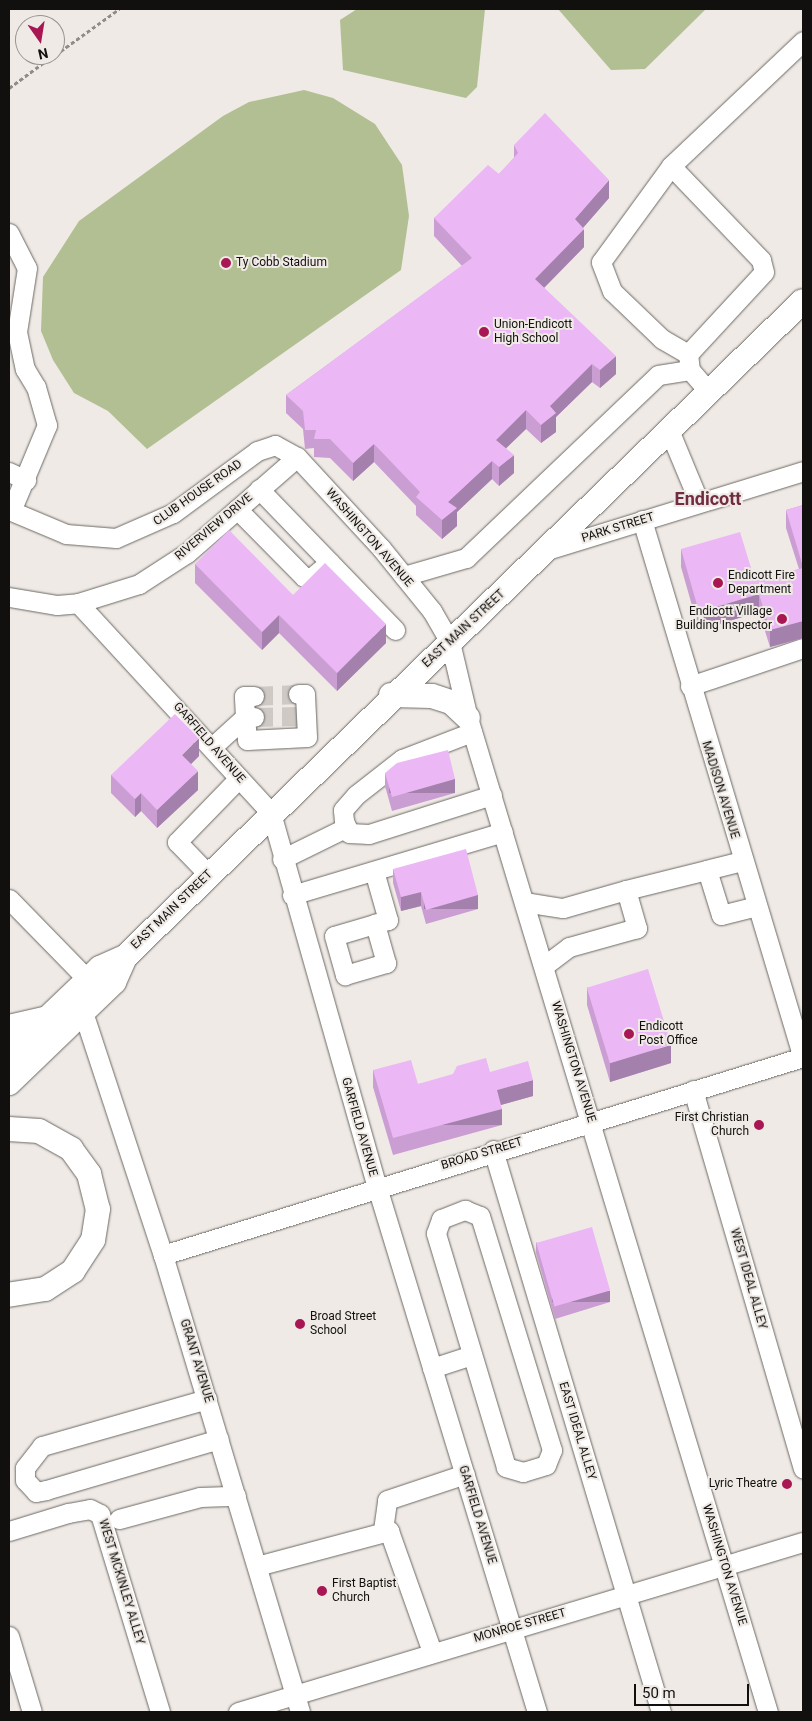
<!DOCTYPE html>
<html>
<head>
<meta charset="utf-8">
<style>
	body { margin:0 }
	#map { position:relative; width:812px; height:1721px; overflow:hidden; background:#efeae5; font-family:Roboto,sans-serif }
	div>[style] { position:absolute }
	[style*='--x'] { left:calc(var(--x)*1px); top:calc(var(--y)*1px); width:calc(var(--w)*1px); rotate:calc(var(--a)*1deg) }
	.green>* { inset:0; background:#b2bf92 }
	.minor-tunnel>* { height:19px; margin-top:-9.5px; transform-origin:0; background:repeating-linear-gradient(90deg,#cec9c5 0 19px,transparent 0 28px) }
	.path>* { height:2.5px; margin-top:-1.25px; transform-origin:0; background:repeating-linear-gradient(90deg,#908c89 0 4px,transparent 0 6.5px) }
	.roads { filter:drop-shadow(0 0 1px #6c6864) drop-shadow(0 0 1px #6c6864) }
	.minor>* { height:19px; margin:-9.5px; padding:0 9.5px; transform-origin:9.5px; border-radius:9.5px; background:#fff }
	.major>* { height:24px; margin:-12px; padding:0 12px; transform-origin:12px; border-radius:12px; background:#fff }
	.wall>* { inset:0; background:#ca9dd3 }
	.shaded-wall>* { inset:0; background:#a480ac; transform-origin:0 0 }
	.building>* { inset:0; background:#ebb7f5; transform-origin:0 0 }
	.dots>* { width:14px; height:14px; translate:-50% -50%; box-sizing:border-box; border:2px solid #efeae5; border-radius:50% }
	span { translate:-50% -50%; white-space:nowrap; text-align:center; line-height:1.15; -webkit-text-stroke:4px #efeae5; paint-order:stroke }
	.poi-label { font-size:12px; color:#11100e }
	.left { translate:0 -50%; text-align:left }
	.right { translate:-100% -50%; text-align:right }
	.street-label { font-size:12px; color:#11100e }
	.district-label { font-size:18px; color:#712c42; font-weight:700 }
	.frame { position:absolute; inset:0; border:10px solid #11100e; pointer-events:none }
	.north { position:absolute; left:15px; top:15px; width:50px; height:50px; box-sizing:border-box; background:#efeae5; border:1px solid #96938f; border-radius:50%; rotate:167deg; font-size:14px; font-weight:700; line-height:20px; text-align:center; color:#11100e }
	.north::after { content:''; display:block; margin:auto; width:18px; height:22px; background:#a81754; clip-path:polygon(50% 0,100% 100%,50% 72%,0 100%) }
	.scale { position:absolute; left:634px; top:1684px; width:115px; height:22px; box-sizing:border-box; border:2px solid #11100e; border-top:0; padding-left:6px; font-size:15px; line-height:18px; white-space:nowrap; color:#11100e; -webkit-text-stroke:4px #efeae5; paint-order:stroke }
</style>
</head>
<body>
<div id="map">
	<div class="green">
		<div style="clip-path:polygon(357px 9px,485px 9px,477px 87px,466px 98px,343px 70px,340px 20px)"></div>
		<div style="clip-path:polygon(558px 9px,706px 9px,645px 69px,611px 70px)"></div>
		<div style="clip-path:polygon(304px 90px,333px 98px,375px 124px,402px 165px,409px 216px,401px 270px,147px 449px,108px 411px,74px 393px,53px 360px,41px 331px,43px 277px,79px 221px,223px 116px,249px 102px)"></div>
	</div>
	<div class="minor-tunnel">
		<div style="--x:254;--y:696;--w:44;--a:-2.6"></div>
		<div style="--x:254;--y:717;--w:44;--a:-1.3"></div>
	</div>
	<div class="path">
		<div style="--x:55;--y:55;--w:79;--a:-35.7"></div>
		<div style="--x:9;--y:88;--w:56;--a:-36.3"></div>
	</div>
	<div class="roads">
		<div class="minor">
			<div style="--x:671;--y:166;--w:130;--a:46.2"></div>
			<div style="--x:761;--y:260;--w:12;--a:76"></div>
			<div style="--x:764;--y:272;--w:112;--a:132.8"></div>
			<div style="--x:688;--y:354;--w:16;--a:83"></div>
			<div style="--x:690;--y:370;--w:29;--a:49"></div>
			<div style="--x:9;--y:233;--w:39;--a:63"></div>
			<div style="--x:27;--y:268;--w:65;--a:98.9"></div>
			<div style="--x:17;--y:332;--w:38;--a:78"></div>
			<div style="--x:25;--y:369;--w:21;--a:59"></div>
			<div style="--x:36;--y:387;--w:40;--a:74"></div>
			<div style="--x:47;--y:425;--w:93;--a:112.7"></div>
			<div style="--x:688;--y:354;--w:30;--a:-150"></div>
			<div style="--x:662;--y:339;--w:69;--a:-136.2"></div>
			<div style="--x:612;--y:291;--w:31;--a:-111"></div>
			<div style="--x:601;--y:262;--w:119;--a:-53.9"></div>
			<div style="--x:671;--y:166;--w:182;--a:-43.4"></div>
			<div style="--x:669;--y:430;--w:78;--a:67.4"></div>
			<div style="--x:9;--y:472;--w:19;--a:25"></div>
			<div style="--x:259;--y:489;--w:196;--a:46"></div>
			<div style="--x:237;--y:509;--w:95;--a:45.4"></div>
			<div style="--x:304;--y:577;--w:8;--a:0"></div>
			<div style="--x:312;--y:577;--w:23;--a:-40"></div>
			<div style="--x:9;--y:510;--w:62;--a:22.8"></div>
			<div style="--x:66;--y:534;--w:50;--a:4.6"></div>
			<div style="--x:116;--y:538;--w:62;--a:-23.7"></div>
			<div style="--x:173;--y:513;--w:104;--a:-36.4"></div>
			<div style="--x:257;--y:451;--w:19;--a:-18"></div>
			<div style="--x:275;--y:445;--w:25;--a:29"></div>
			<div style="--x:297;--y:457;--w:124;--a:47.3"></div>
			<div style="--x:381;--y:548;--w:81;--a:51"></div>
			<div style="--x:432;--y:611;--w:36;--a:60"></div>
			<div style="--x:450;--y:642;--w:78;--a:76.7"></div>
			<div style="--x:468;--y:718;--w:1038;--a:73.21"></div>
			<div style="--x:642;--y:520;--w:562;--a:73.34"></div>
			<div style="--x:547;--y:550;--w:268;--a:-17.1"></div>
			<div style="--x:404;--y:576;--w:65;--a:-16.2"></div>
			<div style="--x:466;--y:558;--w:265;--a:-43.6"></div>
			<div style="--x:658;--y:375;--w:32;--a:-9"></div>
			<div style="--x:9;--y:597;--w:49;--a:9.5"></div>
			<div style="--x:57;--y:605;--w:21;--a:-5"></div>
			<div style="--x:78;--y:603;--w:64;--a:-17.3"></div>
			<div style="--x:139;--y:584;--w:57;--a:-32.9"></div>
			<div style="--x:187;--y:553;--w:146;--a:-41.1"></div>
			<div style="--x:78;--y:603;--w:285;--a:47.4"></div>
			<div style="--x:271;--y:813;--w:389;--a:74.2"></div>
			<div style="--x:377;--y:1187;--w:549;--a:73.05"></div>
			<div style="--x:690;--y:686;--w:119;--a:-18.6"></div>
			<div style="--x:254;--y:717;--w:9;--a:180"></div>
			<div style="--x:245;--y:717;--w:21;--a:-93"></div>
			<div style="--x:244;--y:696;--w:10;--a:0"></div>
			<div style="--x:472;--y:732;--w:75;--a:158.9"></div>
			<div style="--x:402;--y:759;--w:58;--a:142"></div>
			<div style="--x:356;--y:795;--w:20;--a:131"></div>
			<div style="--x:343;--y:810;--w:11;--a:85"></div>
			<div style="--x:344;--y:821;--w:13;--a:67"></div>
			<div style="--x:349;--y:833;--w:20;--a:3"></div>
			<div style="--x:369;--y:834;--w:129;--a:-17.6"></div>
			<div style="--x:212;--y:747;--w:45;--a:-42.3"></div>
			<div style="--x:245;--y:717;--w:23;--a:85"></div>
			<div style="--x:247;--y:740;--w:60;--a:-2.9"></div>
			<div style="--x:307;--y:737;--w:43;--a:-92.7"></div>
			<div style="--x:305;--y:694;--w:7;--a:180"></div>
			<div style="--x:282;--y:859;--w:72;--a:-26.2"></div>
			<div style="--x:742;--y:861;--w:36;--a:166"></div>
			<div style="--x:707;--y:870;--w:47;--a:72.7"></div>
			<div style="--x:721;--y:915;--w:36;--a:-14"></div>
			<div style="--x:374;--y:871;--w:51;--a:74.1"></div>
			<div style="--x:388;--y:920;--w:56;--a:163.5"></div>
			<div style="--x:334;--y:936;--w:41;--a:74.2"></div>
			<div style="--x:345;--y:975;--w:43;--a:-16.3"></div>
			<div style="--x:386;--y:963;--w:41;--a:-105.8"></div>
			<div style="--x:209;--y:875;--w:46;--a:-134.1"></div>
			<div style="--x:177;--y:842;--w:89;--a:-45.9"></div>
			<div style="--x:626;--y:890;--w:83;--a:-13.9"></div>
			<div style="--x:292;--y:895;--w:220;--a:-16.6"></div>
			<div style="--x:9;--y:899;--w:112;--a:45.7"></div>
			<div style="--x:524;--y:902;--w:39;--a:9"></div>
			<div style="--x:563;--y:908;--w:66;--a:-15.9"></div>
			<div style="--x:626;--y:890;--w:40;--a:74"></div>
			<div style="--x:637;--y:928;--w:71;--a:164.4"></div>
			<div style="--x:569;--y:947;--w:31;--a:143"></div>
			<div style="--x:83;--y:1012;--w:256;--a:71.8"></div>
			<div style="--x:163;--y:1255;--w:477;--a:73.3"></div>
			<div style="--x:693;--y:1090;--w:394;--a:73.8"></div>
			<div style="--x:493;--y:1150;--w:587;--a:73.36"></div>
			<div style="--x:465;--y:1210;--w:16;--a:22"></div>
			<div style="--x:480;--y:1216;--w:245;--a:72.9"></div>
			<div style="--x:552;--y:1450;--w:16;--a:112"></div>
			<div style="--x:546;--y:1465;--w:24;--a:163"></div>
			<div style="--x:523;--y:1472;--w:18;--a:-164"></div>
			<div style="--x:506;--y:1467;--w:244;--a:-106.7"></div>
			<div style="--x:436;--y:1233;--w:15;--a:-70"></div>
			<div style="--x:441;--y:1219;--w:26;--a:-21"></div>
			<div style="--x:163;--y:1255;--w:670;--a:-17.19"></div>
			<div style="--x:432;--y:1368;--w:42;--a:-18"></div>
			<div style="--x:207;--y:1399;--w:172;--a:164.1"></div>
			<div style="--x:42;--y:1446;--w:28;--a:128"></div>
			<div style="--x:25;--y:1468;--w:12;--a:90"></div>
			<div style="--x:25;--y:1480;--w:16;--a:47"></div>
			<div style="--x:36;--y:1492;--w:10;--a:-11"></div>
			<div style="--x:46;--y:1490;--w:180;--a:-16.4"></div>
			<div style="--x:119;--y:1519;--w:84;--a:-15.2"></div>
			<div style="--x:200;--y:1497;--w:36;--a:-2"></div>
			<div style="--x:383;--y:1530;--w:30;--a:-82"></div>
			<div style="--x:387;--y:1500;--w:82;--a:-18.4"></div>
			<div style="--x:9;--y:1531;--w:62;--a:-17"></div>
			<div style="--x:68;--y:1513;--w:22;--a:-10"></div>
			<div style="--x:90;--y:1509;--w:11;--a:27"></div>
			<div style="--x:100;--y:1514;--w:207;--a:73.1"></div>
			<div style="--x:257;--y:1566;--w:137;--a:-14.9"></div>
			<div style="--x:389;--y:1531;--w:128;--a:70.4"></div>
			<div style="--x:9;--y:1636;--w:79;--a:73.2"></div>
			<div style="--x:238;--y:1712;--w:590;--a:-16.75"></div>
		</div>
		<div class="major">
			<div style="--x:391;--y:695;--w:41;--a:1.4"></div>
			<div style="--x:432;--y:696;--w:20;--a:18"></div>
			<div style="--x:451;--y:702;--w:23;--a:43"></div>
			<div style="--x:9;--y:1027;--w:37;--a:-13"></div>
			<div style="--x:9;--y:1055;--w:126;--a:-43.7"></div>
			<div style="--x:100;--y:968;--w:27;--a:-24"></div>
			<div style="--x:125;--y:957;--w:943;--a:-44.06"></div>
			<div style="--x:9;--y:1083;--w:146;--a:-43.9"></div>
			<div style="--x:114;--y:982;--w:27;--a:-66"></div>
			<div style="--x:9;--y:1129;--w:30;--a:4"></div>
			<div style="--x:39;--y:1131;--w:37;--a:29"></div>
			<div style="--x:71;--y:1149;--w:31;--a:54"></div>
			<div style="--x:89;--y:1174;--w:36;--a:76"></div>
			<div style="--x:98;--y:1209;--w:31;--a:99"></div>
			<div style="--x:93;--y:1240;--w:37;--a:123"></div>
			<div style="--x:73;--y:1271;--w:33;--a:147"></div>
			<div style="--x:45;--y:1289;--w:36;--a:171"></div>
		</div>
	</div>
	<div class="wall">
		<div style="clip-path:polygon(514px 145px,609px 198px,583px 228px,584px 247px,544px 288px,616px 374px,600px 388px,592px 382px,556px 417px,556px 432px,541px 443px,526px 429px,506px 448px,514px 473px,499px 486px,492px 479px,457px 512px,457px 526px,442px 539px,416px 515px,416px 506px,374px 462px,353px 481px,330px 458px,314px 457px,314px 448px,305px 449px,303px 429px,286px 413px,286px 395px,462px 266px,434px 236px,434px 218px,499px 174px,514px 158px)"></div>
		<div style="clip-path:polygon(803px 505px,803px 638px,770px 647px,759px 612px,699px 630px,681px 567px,681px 549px,755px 581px,799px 569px,786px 528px,786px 510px)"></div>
		<div style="clip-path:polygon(195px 564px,293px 595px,386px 643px,337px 691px,279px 633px,262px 650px,195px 583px)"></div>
		<div style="clip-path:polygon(199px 756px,191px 764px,198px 790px,157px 828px,141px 811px,135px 817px,111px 793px,111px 775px)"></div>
		<div style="clip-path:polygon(385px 773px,455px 793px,392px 811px,385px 786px)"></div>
		<div style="clip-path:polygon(393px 869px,478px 909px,426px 924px,421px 906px,401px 911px,393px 883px)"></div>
		<div style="clip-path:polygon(587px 987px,671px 1063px,610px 1082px,587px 1005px)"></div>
		<div style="clip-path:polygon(373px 1070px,418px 1084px,490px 1072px,533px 1096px,501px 1105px,502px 1125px,393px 1155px,373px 1087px)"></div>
		<div style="clip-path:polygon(536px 1242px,610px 1302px,555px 1319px,536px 1253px)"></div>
	</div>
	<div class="shaded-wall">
		<div style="clip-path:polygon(609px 180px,609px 198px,575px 237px,575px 219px)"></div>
		<div style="clip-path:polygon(584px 229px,584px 247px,535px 297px,535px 279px)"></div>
		<div style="clip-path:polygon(616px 356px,616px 374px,600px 388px,600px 370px)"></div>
		<div style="clip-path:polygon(592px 364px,592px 382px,556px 417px,556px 432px,541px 443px,541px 425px,550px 406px)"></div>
		<div style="clip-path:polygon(526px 410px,526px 429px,496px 458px,496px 440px)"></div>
		<div style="clip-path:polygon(374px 444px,374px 462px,353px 481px,353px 463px)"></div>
		<div style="clip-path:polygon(514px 455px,514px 473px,499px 486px,499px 467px)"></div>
		<div style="clip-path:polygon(492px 461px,492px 479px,457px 512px,457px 526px,442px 539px,442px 520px,448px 502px)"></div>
		<div style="clip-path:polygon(759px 594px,759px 612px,699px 630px,699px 612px)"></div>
		<div style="clip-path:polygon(279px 615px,279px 633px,262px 650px,262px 632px)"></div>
		<div style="clip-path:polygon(803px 621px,803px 638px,770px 647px,770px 630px)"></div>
		<div style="clip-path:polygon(386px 624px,386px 643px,337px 691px,337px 673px)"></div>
		<div style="clip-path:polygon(199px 738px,199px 756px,182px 773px,182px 755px)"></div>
		<div style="clip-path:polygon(198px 771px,198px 790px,157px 828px,157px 810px)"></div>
		<div style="left:455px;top:779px;width:14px;height:66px;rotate:90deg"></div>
		<div style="clip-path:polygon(141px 793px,141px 811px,135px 817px,135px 799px)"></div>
		<div style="clip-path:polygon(421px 892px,421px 906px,401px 911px,401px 897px)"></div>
		<div style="left:478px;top:895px;width:14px;height:54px;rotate:90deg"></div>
		<div style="clip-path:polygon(671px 1045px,671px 1063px,610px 1082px,610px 1063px)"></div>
		<div style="clip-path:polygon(533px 1080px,533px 1096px,497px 1106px,497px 1090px)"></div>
		<div style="left:502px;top:1109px;width:16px;height:113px;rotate:90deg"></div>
		<div style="left:610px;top:1291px;width:11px;height:58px;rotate:90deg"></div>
	</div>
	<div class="building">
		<div style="clip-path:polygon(545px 113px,609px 180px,575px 219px,584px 229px,535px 279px,616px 356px,600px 370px,592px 364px,550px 406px,556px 413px,541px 425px,526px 410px,496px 440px,514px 455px,499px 467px,492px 461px,448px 502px,457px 508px,442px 520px,416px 497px,420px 492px,374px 444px,353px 463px,330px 439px,314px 439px,316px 430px,305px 430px,303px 411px,286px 395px,472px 258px,434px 218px,488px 165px,499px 174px,518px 153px,514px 145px)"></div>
		<div style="clip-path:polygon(803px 505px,803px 567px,786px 510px)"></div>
		<div style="clip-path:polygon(229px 530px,293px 595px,325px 563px,386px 624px,337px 673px,279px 615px,262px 632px,195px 564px)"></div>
		<div style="clip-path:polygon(740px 532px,755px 581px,803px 568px,803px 621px,770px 630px,759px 594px,699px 612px,681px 549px)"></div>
		<div style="clip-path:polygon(175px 714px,199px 738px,182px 755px,198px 771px,157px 810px,141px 793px,135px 799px,111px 775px)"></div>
		<div style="clip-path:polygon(448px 750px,455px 779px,392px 797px,385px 773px,397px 763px)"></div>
		<div style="clip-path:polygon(466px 849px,478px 895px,426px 910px,421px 892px,401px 897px,393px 869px)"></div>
		<div style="left:648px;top:969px;width:79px;height:64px;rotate:73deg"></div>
		<div style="clip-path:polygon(486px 1058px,490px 1072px,528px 1061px,533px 1080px,497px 1090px,502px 1109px,393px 1138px,373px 1070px,411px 1060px,418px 1084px,453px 1074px,457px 1066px)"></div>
		<div style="left:592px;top:1227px;width:66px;height:58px;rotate:74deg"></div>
	</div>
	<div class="dots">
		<div style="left:226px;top:263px;background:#a81754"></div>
		<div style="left:484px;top:332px;background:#a81754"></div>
		<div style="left:718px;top:583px;background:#a81754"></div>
		<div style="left:782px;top:619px;background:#a81754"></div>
		<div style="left:629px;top:1034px;background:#a81754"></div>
		<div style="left:759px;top:1125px;background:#a81754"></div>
		<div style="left:300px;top:1324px;background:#a81754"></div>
		<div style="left:787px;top:1484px;background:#a81754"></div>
		<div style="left:322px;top:1591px;background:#a81754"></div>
	</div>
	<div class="poi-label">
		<span class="left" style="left:236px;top:263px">Ty Cobb Stadium</span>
		<span class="left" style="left:494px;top:332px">Union-Endicott<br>High School</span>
		<span class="left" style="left:728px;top:583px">Endicott Fire<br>Department</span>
		<span class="right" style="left:772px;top:619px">Endicott Village<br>Building Inspector</span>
		<span class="left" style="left:639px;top:1034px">Endicott<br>Post Office</span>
		<span class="right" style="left:749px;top:1125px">First Christian<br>Church</span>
		<span class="left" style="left:310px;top:1324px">Broad Street<br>School</span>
		<span class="right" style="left:777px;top:1484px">Lyric Theatre</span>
		<span class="left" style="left:332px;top:1591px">First Baptist<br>Church</span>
	</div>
	<div class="street-label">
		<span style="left:198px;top:493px;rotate:-35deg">CLUB HOUSE ROAD</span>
		<span style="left:214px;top:527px;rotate:-40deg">RIVERVIEW DRIVE</span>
		<span style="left:618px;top:528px;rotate:-17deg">PARK STREET</span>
		<span style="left:369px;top:538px;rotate:49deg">WASHINGTON AVENUE</span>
		<span style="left:464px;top:629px;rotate:-43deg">EAST MAIN STREET</span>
		<span style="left:209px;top:743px;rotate:49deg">GARFIELD AVENUE</span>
		<span style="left:720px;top:790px;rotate:73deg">MADISON AVENUE</span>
		<span style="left:172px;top:910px;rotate:-44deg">EAST MAIN STREET</span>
		<span style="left:573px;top:1062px;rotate:73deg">WASHINGTON AVENUE</span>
		<span style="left:359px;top:1127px;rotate:74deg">GARFIELD AVENUE</span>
		<span style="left:482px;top:1154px;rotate:-17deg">BROAD STREET</span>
		<span style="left:748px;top:1279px;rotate:74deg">WEST IDEAL ALLEY</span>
		<span style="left:196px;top:1361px;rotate:73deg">GRANT AVENUE</span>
		<span style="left:577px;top:1431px;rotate:73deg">EAST IDEAL ALLEY</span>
		<span style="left:477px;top:1515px;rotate:73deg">GARFIELD AVENUE</span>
		<span style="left:724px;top:1565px;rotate:73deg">WASHINGTON AVENUE</span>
		<span style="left:121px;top:1582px;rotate:73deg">WEST MCKINLEY ALLEY</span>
		<span style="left:520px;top:1626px;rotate:-16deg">MONROE STREET</span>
	</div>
	<div class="district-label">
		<span style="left:708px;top:499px">Endicott</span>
	</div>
	<div class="frame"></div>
	<div class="north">N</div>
	<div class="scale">50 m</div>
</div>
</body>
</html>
